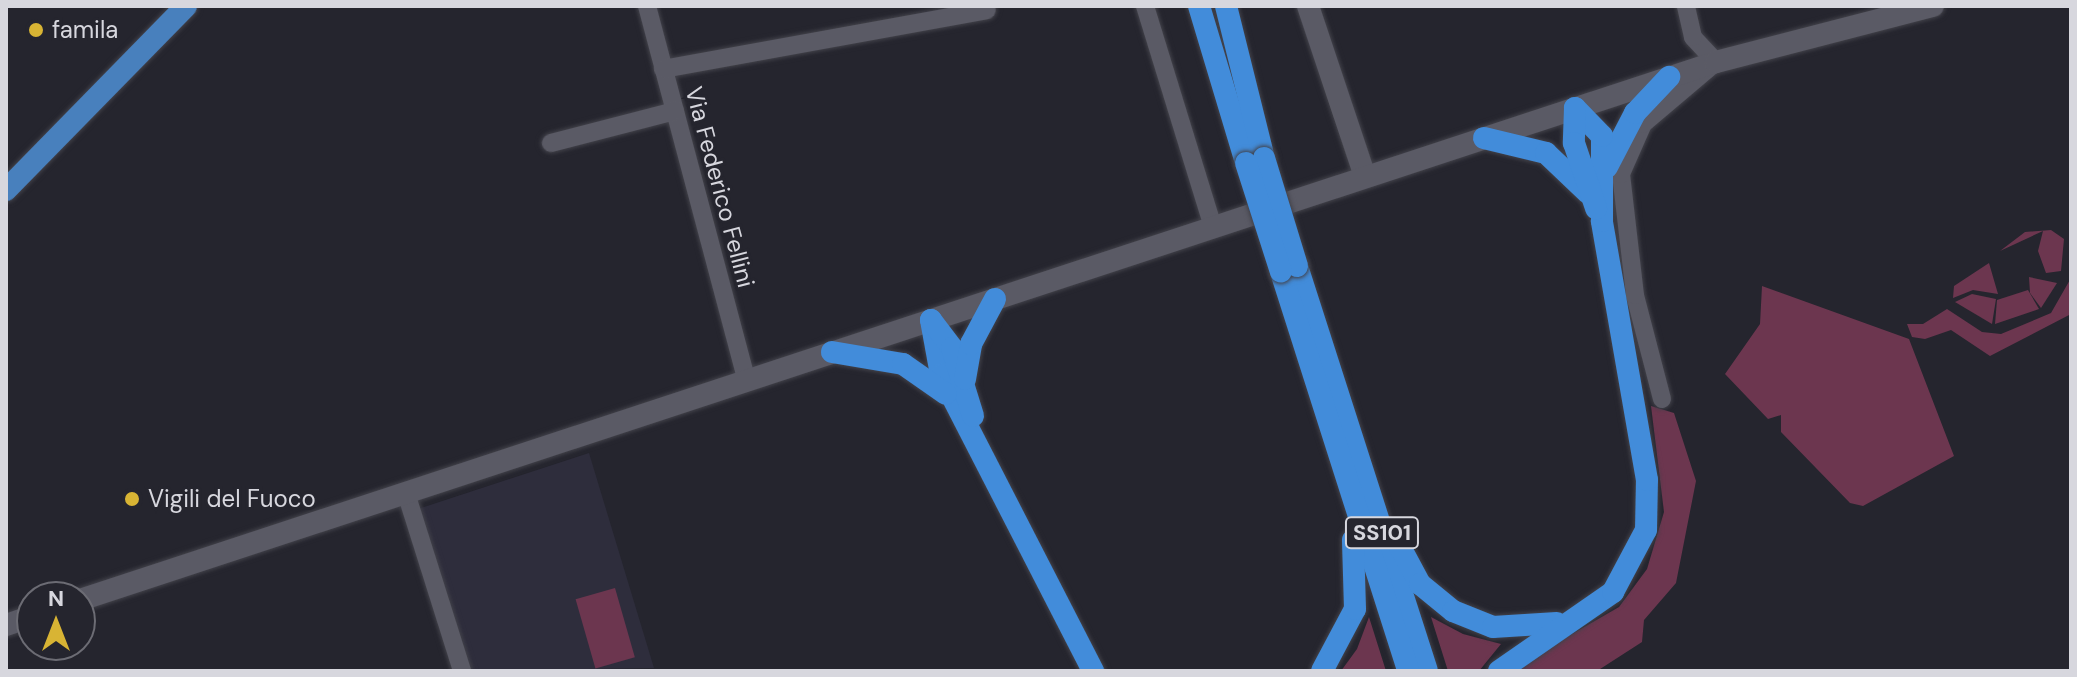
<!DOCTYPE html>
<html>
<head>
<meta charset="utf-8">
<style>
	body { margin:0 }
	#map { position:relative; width:2077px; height:677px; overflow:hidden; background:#25252e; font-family:"DM Sans",sans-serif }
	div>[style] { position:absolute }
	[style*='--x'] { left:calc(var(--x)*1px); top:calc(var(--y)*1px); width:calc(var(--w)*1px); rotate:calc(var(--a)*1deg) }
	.built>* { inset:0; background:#2e2d3c }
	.green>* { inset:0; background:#6c364f; transform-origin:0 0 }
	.roads { filter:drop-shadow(0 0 2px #42424a) drop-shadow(0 0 2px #42424a) }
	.minor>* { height:18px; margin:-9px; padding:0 9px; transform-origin:9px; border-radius:9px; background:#5a5a65 }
	.tertiary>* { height:22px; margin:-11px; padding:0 11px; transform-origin:11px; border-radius:11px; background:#5a5a65 }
	.secondary>* { height:22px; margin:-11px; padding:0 11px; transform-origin:11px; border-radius:11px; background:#5a5a65 }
	.primary>* { height:22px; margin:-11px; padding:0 11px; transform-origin:11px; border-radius:11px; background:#4880bd }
	.trunk>* { height:22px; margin:-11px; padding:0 11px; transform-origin:11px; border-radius:11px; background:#428cda }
	.bridges { filter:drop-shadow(0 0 2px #42424a) drop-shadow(0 0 2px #42424a) }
	.trunk-bridge>* { height:22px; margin:-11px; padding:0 11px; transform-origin:11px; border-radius:11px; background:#428cda }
	.dots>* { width:22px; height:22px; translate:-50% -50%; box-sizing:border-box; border:4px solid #25252e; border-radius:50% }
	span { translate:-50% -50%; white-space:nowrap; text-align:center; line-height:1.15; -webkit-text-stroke:6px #25252e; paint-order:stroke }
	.shield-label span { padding:2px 6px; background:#25252e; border:2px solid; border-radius:6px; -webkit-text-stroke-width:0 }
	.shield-label { font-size:22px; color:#d7d7de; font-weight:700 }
	.poi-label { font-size:24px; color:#d7d7de }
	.left { translate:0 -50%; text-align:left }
	.street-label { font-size:24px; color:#d7d7de }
	.frame { position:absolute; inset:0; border:8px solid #d7d7de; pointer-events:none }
	.north { position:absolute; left:16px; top:581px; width:80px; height:80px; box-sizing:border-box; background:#25252e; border:2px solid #6c6c74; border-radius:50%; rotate:0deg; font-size:22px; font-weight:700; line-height:32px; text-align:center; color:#d7d7de }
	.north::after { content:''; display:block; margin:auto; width:28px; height:36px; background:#d8b434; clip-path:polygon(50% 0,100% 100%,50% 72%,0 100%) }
</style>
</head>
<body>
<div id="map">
	<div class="built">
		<div style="clip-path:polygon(589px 453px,654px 668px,468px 671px,418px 509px)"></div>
	</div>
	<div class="green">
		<div style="clip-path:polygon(2051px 230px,2064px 239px,2061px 271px,2046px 273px,2038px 251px,2043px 231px,2000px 251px,2025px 232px)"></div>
		<div style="clip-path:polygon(1989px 263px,1998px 294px,1973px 290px,1953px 298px,1954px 286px)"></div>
		<div style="clip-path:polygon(2029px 277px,2057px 283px,2041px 308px,2030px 293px)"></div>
		<div style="clip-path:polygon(2071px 278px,2071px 314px,1990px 356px,1951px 330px,1925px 339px,1912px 337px,1907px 324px,1923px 324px,1947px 309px,1982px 332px,2001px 334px,2051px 313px)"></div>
		<div style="clip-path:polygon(1762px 286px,1909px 339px,1954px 456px,1863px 506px,1850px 503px,1781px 432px,1781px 415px,1768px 419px,1725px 374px,1760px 324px)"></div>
		<div style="clip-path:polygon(2028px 290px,2039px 309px,1995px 324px,1997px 300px)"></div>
		<div style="clip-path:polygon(1972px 294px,1996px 299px,1992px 324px,1955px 302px)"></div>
		<div style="clip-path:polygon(1651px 406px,1674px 413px,1696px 481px,1676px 583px,1644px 620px,1642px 642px,1597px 671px,1508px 671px,1619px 607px,1647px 569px,1664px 512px)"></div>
		<div style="left:615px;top:588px;width:72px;height:41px;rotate:74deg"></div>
		<div style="clip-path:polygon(1369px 617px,1386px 671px,1341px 671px,1357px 649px)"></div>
		<div style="clip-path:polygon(1431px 617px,1463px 634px,1501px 644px,1479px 671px,1448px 671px)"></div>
	</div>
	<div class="roads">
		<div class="minor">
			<div style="--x:647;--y:6;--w:388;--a:75.1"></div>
			<div style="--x:1145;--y:6;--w:231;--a:72.9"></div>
			<div style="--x:663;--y:69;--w:329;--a:-10.3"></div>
			<div style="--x:551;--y:143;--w:128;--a:-14.5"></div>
			<div style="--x:1662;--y:399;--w:107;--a:-104.6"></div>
			<div style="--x:1635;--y:295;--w:122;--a:-96.6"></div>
			<div style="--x:1621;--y:174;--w:55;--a:-66.3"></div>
			<div style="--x:1643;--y:124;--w:96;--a:-40.3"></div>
			<div style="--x:1716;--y:62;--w:34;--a:-133"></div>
			<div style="--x:1693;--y:37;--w:32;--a:-103"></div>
			<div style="--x:406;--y:493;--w:187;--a:72.5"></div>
		</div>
		<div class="tertiary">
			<div style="--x:1308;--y:6;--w:179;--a:71.5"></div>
		</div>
		<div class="secondary">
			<div style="--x:80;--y:600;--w:1722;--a:-18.2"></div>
			<div style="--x:1716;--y:62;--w:224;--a:-14.5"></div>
			<div style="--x:6;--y:625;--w:28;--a:-19"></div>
		</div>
		<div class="primary">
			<div style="--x:6;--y:190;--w:257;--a:-45.6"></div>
		</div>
		<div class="trunk">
			<div style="--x:1199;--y:6;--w:164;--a:73.3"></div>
			<div style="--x:1226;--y:6;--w:157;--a:76"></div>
			<div style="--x:1484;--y:138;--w:64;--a:13.6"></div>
			<div style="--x:1546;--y:153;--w:58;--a:43.6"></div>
			<div style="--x:1607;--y:167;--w:61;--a:-62.6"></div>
			<div style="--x:1635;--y:113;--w:50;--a:-46.6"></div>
			<div style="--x:1297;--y:266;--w:425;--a:72.2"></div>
			<div style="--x:1281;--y:272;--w:419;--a:72.3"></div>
			<div style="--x:931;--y:320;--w:56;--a:79.7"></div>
			<div style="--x:941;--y:375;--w:333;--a:62.8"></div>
			<div style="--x:931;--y:320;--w:35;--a:53"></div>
			<div style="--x:952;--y:348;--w:71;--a:72.8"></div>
			<div style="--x:832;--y:352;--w:72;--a:9.6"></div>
			<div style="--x:903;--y:364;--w:52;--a:34.9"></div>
			<div style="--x:965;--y:379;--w:36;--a:-80"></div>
			<div style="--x:971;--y:344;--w:51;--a:-61.9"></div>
			<div style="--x:1398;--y:543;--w:47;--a:61.8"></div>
			<div style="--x:1420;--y:584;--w:43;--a:39.3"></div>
			<div style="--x:1453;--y:611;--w:43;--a:21.8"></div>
			<div style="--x:1493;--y:627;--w:64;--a:-3.6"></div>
			<div style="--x:1322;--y:671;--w:70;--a:-62"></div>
			<div style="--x:1355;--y:609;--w:69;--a:-91.7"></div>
			<div style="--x:1499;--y:671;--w:139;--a:-34.7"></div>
			<div style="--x:1613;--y:592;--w:70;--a:-62"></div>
			<div style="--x:1646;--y:530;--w:50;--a:-88.9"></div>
			<div style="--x:1647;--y:480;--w:263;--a:-99.9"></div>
			<div style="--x:1602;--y:221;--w:85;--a:-90"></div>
			<div style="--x:1602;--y:136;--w:39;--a:-134"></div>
			<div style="--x:1575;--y:108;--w:35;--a:92"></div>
			<div style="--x:1574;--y:143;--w:69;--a:71.3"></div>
		</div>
	</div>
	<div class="bridges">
		<div class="trunk-bridge">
			<div style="--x:1264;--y:158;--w:113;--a:73"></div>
			<div style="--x:1246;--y:163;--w:114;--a:72.2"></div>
		</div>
	</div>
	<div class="dots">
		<div style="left:36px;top:30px;background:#d8b434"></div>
		<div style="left:132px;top:499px;background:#d8b434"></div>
	</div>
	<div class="shield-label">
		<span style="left:1382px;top:533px">SS101</span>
	</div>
	<div class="poi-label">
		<span class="left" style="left:52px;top:30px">famila</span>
		<span class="left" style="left:148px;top:499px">Vigili del Fuoco</span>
	</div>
	<div class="street-label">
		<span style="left:720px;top:187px;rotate:75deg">Via Federico Fellini</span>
	</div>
	<div class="frame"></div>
	<div class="north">N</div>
</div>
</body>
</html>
